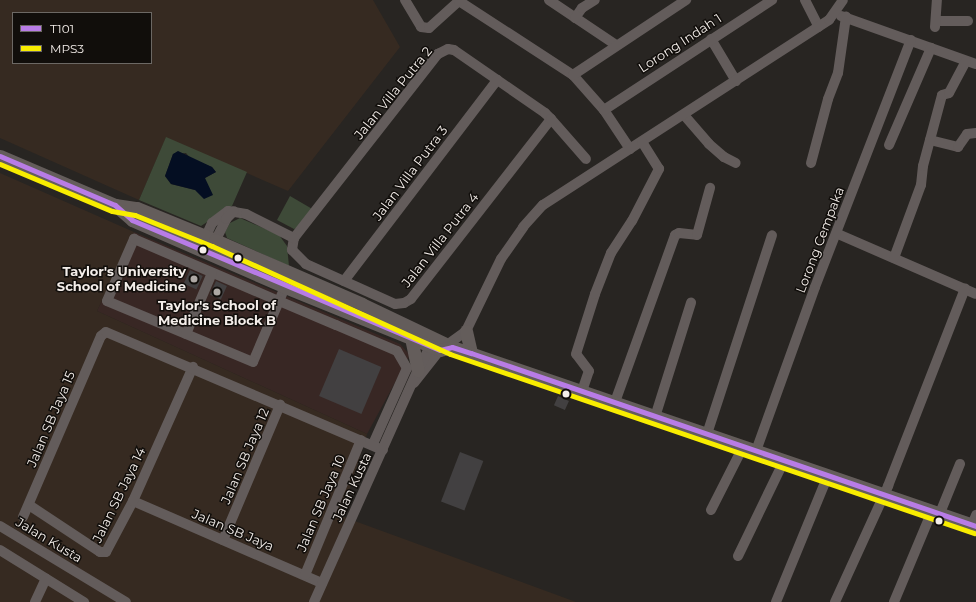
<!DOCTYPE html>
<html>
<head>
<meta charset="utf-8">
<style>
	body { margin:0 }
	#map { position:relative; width:976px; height:602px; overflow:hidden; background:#282522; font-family:Montserrat,sans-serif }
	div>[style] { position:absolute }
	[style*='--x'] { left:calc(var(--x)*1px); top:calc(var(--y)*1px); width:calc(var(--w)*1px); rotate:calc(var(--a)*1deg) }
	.commercial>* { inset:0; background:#382724 }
	.built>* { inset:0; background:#362a21 }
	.green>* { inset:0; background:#3e4a38 }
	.water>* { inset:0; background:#040e22 }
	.building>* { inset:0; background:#424041; transform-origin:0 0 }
	.minor>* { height:10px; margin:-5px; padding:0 5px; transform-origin:5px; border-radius:5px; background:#635c5b }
	.major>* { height:13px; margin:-6.5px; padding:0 6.5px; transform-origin:6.5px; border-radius:6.5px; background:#645d5b }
	.bus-1>* { height:5px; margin:-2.5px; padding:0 2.5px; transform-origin:2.5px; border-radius:2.5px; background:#b87ce6 }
	.bus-2>* { height:5px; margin:-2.5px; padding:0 2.5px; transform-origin:2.5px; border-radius:2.5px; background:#f8ed00 }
	.dots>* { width:11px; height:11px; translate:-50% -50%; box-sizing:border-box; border:2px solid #110e0b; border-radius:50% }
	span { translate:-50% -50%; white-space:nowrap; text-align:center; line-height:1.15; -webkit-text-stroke:3px #110e0b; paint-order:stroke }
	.street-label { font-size:13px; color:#f4eeea }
	.poi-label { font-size:13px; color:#f4eeea; font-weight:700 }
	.right { translate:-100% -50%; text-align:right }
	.legend { position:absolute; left:12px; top:12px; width:140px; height:52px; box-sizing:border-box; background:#110e0b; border:1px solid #6c6864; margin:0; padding:5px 7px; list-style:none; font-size:12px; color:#f4eeea }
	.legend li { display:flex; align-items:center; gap:8px; height:20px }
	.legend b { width:20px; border:1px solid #6c6864 }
</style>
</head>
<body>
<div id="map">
	<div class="commercial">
		<div style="clip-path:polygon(134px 232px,400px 344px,410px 355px,367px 434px,97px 311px)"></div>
	</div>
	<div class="built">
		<div style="clip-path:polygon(evenodd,0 0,373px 0,400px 47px,288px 191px,166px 138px,139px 200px,0 138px,0 0,13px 13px,151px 13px,151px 63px,13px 63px,13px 13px)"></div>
		<div style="clip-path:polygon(0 173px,134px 232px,97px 311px,367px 434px,341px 516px,576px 602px,0 602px)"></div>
	</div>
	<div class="green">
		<div style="clip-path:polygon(evenodd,166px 137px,247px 172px,232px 206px,201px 226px,139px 200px,166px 137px,186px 153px,191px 159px,212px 167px,216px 172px,205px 178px,195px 190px,171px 184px,165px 176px,173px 154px,186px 153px)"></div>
		<div style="clip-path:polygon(290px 196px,314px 210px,302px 226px,294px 229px,277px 220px)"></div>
		<div style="clip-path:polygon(240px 218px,279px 235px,287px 246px,289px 266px,227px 238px,225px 232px,230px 223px)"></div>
	</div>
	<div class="water">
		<div style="clip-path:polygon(178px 151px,212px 167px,216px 172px,205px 178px,213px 195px,204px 199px,195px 190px,171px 184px,165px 176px,173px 154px)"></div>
	</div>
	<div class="building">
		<div style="left:190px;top:270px;width:14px;height:15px;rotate:25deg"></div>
		<div style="left:216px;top:281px;width:12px;height:15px;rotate:24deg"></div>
		<div style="left:339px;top:349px;width:46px;height:51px;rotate:23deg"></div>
		<div style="left:558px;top:396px;width:12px;height:10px;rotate:24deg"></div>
		<div style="left:460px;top:452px;width:25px;height:53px;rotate:21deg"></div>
	</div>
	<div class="minor">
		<div style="--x:405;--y:0;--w:31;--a:59"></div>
		<div style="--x:421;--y:27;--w:8;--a:7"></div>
		<div style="--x:429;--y:28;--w:42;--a:-42.1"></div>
		<div style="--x:549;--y:0;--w:81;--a:33.9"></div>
		<div style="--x:805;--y:0;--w:30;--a:63"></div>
		<div style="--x:459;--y:1;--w:136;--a:33"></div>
		<div style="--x:573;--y:75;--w:47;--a:48.5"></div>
		<div style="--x:604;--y:110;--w:47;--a:56.3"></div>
		<div style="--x:841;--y:16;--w:143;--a:19.6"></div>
		<div style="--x:575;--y:18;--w:12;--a:-55"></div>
		<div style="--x:582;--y:8;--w:15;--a:-32"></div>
		<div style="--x:936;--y:21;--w:32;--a:0"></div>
		<div style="--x:935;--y:27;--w:27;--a:-86"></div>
		<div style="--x:711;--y:39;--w:49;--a:59.2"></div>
		<div style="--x:573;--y:75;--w:136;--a:-33.6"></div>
		<div style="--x:604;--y:110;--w:201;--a:-33.2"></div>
		<div style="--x:684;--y:115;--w:38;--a:49"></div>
		<div style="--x:709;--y:144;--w:20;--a:41"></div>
		<div style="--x:724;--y:157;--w:13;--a:27"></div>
		<div style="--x:551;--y:119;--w:228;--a:127.9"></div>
		<div style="--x:411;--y:299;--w:8;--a:150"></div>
		<div style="--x:404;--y:303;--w:9;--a:174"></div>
		<div style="--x:395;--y:304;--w:98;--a:-155.8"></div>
		<div style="--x:306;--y:264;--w:20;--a:-135"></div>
		<div style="--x:292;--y:250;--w:12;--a:-81"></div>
		<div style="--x:294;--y:238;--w:234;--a:-52"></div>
		<div style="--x:438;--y:54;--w:11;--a:-27"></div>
		<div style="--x:448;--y:49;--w:6;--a:9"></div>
		<div style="--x:454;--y:50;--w:111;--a:34.7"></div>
		<div style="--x:545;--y:113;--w:8;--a:45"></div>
		<div style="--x:551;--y:119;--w:53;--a:48.8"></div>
		<div style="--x:930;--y:140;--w:29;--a:14"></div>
		<div style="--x:958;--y:147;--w:16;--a:-55"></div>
		<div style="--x:967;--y:134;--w:9;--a:-6"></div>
		<div style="--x:889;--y:145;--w:106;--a:-66.6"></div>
		<div style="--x:811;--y:163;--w:66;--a:-75.1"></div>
		<div style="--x:828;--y:99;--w:28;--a:-69"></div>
		<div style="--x:838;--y:73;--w:57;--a:-81.9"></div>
		<div style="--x:838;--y:234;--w:150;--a:23.5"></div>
		<div style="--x:200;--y:249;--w:29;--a:-65"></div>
		<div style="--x:212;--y:223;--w:20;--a:-37"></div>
		<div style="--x:228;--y:211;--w:18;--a:9"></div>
		<div style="--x:246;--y:214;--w:54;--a:26.6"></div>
		<div style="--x:209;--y:253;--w:38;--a:-63"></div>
		<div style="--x:226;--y:219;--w:11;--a:-45"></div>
		<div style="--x:894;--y:258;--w:78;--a:-69.7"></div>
		<div style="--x:921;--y:185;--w:19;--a:-84"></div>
		<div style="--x:923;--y:166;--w:73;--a:-75"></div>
		<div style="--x:942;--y:95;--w:7;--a:-16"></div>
		<div style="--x:949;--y:93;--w:36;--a:-62"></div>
		<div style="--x:344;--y:281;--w:253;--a:-52.7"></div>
		<div style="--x:285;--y:287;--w:15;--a:113"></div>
		<div style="--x:279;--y:301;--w:66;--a:113.1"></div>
		<div style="--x:253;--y:362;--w:158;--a:-157.3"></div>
		<div style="--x:107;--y:301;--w:68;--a:-66.5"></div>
		<div style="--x:134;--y:239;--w:158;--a:23.2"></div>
		<div style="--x:279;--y:301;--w:62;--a:22.8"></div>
		<div style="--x:336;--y:325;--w:66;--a:23.1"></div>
		<div style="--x:397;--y:351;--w:20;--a:60"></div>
		<div style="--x:407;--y:368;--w:83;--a:114.1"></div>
		<div style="--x:186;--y:334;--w:66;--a:-66.9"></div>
		<div style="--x:414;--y:383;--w:42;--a:-51.8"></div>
		<div style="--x:440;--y:350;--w:32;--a:-36"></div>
		<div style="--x:466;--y:331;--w:80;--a:-64.1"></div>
		<div style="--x:501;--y:259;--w:39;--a:-55"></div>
		<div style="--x:523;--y:227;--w:30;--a:-48"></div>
		<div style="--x:543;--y:205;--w:341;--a:-32.9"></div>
		<div style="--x:829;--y:20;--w:24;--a:-55"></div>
		<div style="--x:582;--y:391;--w:21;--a:-71"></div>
		<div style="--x:589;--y:371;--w:21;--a:-127"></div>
		<div style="--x:576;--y:354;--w:63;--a:-72.4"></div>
		<div style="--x:595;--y:294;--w:44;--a:-68.7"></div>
		<div style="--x:611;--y:253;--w:38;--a:-57"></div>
		<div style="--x:632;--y:221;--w:59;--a:-62.6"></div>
		<div style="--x:659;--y:169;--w:32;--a:-122"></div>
		<div style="--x:615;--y:402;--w:177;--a:-70.2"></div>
		<div style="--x:675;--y:235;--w:4;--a:-27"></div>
		<div style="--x:679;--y:233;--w:18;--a:6"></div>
		<div style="--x:697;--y:235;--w:49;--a:-74.5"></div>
		<div style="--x:655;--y:417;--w:120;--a:-72.5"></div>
		<div style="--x:707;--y:434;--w:209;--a:-71.9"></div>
		<div style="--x:756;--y:451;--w:174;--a:-70.2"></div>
		<div style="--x:815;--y:287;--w:265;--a:-68.8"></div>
		<div style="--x:133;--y:501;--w:206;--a:23.5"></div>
		<div style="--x:29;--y:505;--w:85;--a:33.5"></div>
		<div style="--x:100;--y:552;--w:6;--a:0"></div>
		<div style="--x:106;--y:552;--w:58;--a:-62.1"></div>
		<div style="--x:133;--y:501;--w:147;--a:-65.9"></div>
		<div style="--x:711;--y:510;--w:71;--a:-63.1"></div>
		<div style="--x:940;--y:513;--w:53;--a:-67.8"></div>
		<div style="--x:23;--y:517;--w:197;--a:-66.7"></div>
		<div style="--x:101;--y:336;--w:6;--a:-39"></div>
		<div style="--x:106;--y:332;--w:301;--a:23.1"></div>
		<div style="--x:972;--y:525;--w:11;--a:-68"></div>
		<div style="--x:0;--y:526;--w:147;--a:31.1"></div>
		<div style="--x:223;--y:540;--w:147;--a:-67.1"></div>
		<div style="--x:0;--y:550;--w:99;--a:31.8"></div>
		<div style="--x:738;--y:556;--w:106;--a:-64.2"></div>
		<div style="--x:305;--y:575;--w:146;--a:-67.5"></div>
		<div style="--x:35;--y:602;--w:26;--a:-65"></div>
		<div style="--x:314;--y:602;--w:254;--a:-65.9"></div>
		<div style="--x:418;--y:370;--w:25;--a:-63"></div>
		<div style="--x:429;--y:348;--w:9;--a:-41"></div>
		<div style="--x:776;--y:602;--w:137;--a:-67.7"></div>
		<div style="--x:835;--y:602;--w:128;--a:-65.4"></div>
		<div style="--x:888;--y:486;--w:212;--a:-68.7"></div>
		<div style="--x:894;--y:602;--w:99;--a:-67.3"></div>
	</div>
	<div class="major">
		<div style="--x:0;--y:156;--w:125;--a:23.1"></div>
		<div style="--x:115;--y:205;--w:22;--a:8"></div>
		<div style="--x:137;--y:208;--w:84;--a:22.3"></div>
		<div style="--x:215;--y:240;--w:160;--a:23.5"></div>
		<div style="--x:362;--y:304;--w:100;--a:25.5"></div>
		<div style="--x:115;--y:205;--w:23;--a:41"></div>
		<div style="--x:132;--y:220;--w:167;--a:23.6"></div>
		<div style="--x:285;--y:287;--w:167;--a:22.1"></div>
		<div style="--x:440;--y:350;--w:12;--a:-14"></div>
		<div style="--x:466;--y:331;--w:23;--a:77"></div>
		<div style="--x:411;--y:338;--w:33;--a:78"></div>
		<div style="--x:452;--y:347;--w:554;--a:18.86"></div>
	</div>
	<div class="bus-1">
		<div style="--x:0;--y:156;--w:125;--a:23.1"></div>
		<div style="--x:115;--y:205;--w:23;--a:41"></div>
		<div style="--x:132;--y:220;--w:334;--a:22.9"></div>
		<div style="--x:440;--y:350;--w:12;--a:-14"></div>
		<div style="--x:452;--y:347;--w:20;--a:18"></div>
		<div style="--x:471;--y:353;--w:534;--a:18.91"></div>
	</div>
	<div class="bus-2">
		<div style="--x:0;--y:164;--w:121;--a:22.8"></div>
		<div style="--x:112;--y:211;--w:23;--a:10"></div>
		<div style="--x:135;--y:215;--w:83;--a:21.9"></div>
		<div style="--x:212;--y:246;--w:261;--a:24.4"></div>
		<div style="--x:450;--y:354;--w:554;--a:18.86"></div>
	</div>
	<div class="dots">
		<div style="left:203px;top:250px;background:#f4eeea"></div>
		<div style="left:238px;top:258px;background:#f4eeea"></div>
		<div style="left:194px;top:279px;background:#ada8a4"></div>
		<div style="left:217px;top:292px;background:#ada8a4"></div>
		<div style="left:566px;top:394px;background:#f4eeea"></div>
		<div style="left:939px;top:521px;background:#f4eeea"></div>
	</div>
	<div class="street-label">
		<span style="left:680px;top:43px;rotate:-33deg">Lorong Indah 1</span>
		<span style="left:393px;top:93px;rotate:-51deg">Jalan Villa Putra 2</span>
		<span style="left:410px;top:173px;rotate:-53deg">Jalan Villa Putra 3</span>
		<span style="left:440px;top:240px;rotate:-52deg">Jalan Villa Putra 4</span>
		<span style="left:820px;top:240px;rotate:-69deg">Lorong Cempaka</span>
		<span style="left:51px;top:419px;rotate:-67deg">Jalan SB Jaya 15</span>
		<span style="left:245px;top:456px;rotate:-67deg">Jalan SB Jaya 12</span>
		<span style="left:352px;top:487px;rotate:-65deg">Jalan Kusta</span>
		<span style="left:119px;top:495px;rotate:-64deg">Jalan SB Jaya 14</span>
		<span style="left:321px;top:503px;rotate:-67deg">Jalan SB Jaya 10</span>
		<span style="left:233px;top:530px;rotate:23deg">Jalan SB Jaya</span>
		<span style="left:49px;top:540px;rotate:31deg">Jalan Kusta</span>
	</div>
	<div class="poi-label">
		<span class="right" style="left:186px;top:279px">Taylor's University<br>School of Medicine</span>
		<span style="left:217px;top:313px">Taylor's School of<br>Medicine Block B</span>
	</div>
	<ul class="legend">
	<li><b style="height:5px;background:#b87ce6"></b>T101</li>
	<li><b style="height:5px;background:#f8ed00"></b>MPS3</li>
	</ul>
</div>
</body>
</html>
